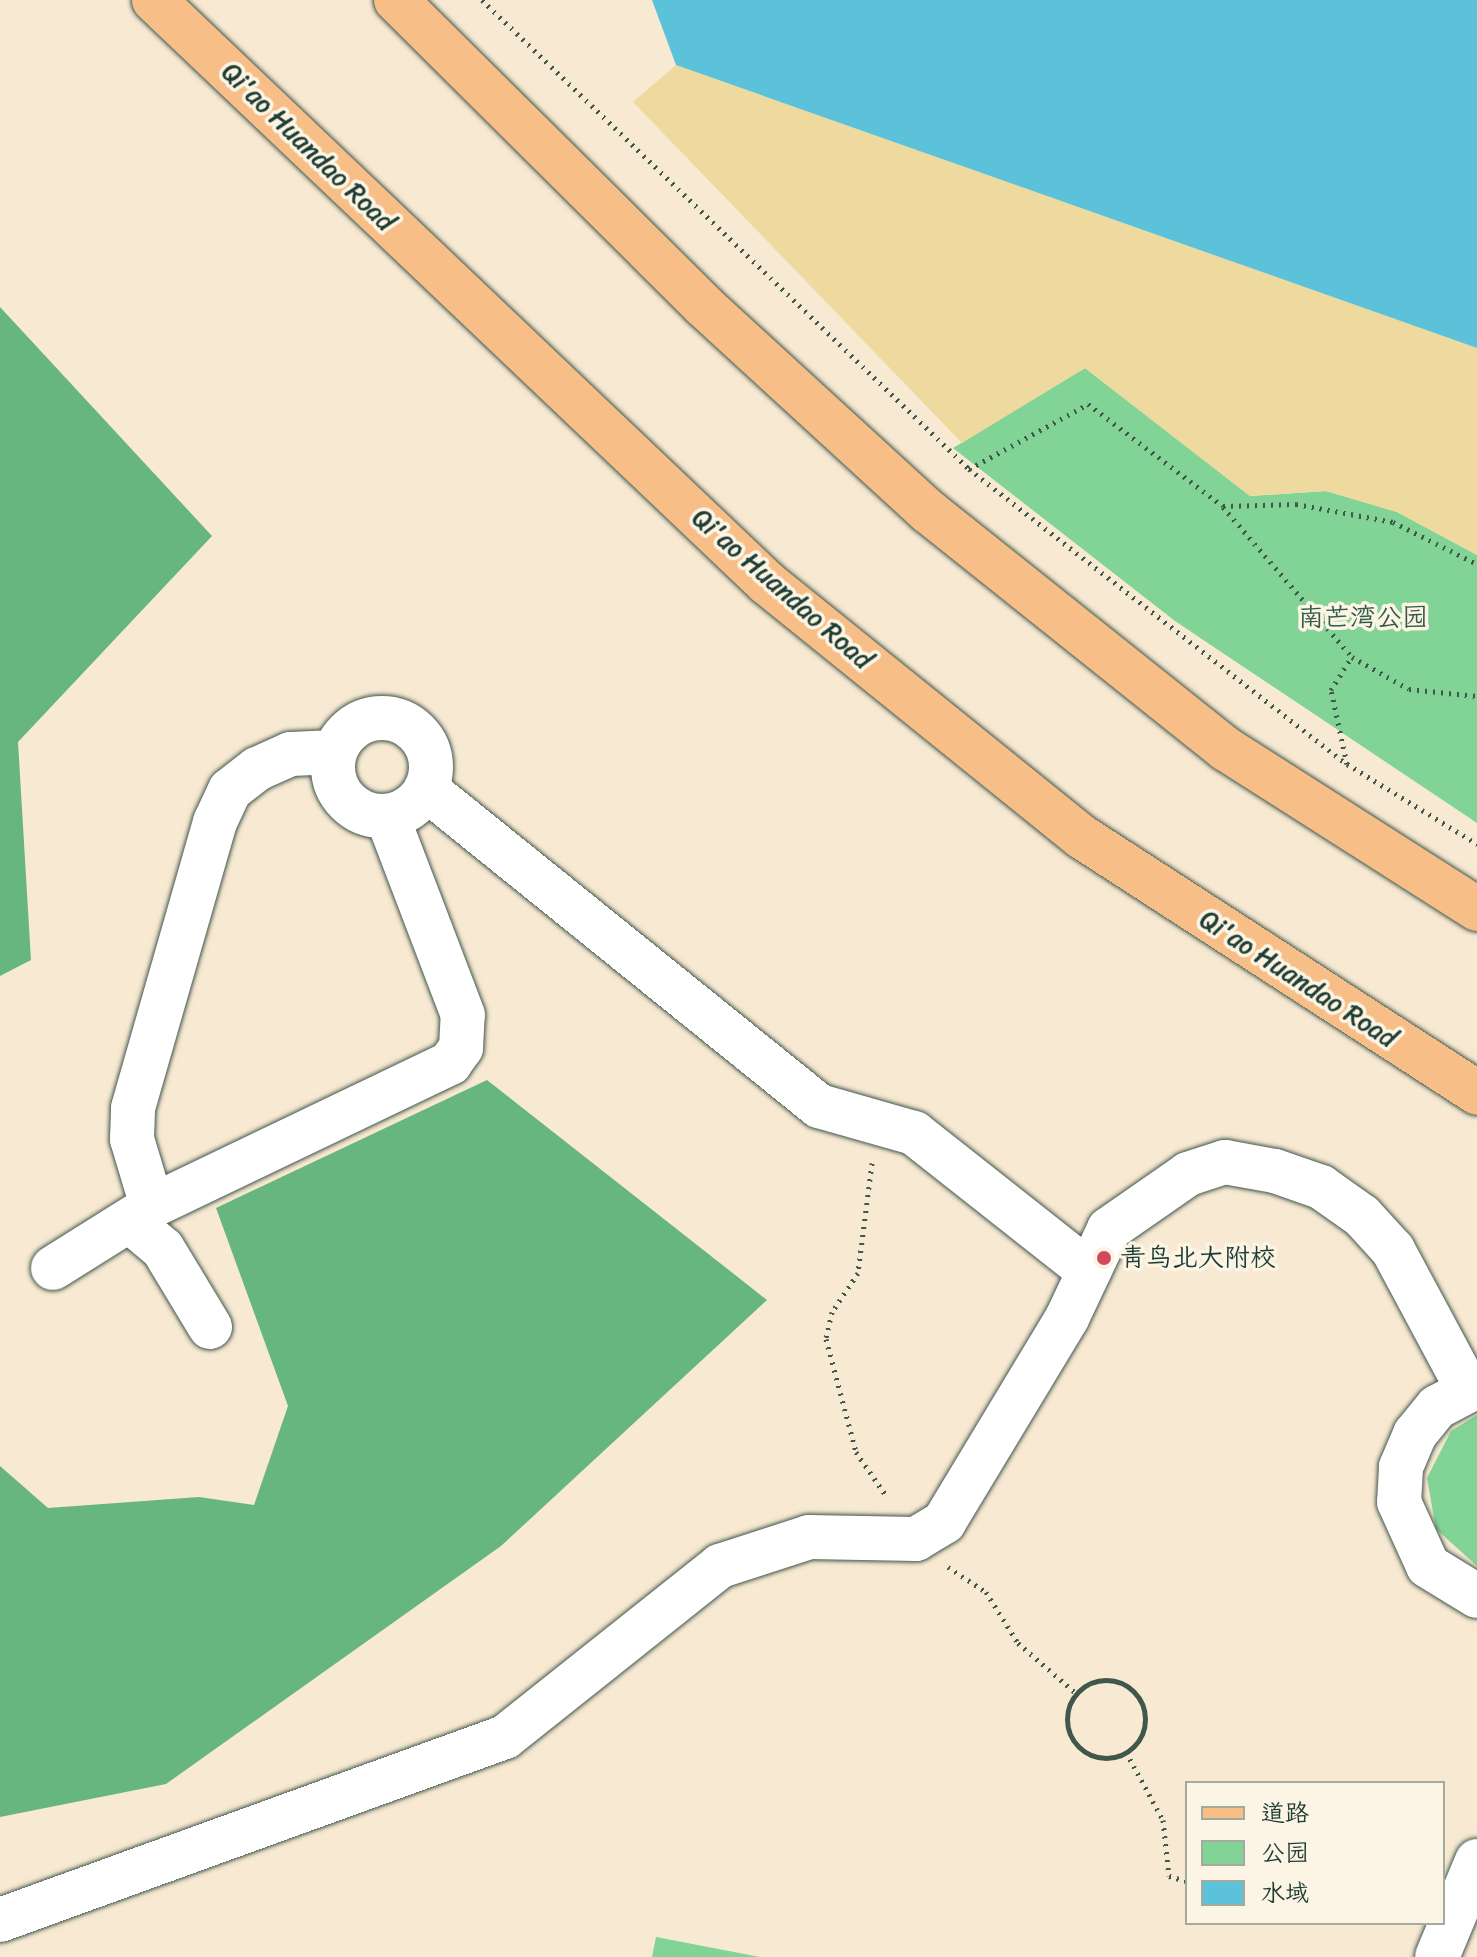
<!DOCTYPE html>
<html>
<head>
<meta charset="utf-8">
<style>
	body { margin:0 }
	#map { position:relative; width:1477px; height:1957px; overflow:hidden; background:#f8e9d2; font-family:Sriracha,"LXGW WenKai TC",sans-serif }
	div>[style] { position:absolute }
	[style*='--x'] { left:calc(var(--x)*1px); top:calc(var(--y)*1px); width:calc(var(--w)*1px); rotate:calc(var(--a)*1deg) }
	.green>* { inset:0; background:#81d496 }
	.forest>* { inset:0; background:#68b67f }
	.sand>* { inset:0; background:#eeda9e }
	.water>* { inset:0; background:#5cc2da }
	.path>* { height:5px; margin-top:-2.5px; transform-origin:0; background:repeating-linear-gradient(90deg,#40574c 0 2px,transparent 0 8px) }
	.path>.ring { margin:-2.5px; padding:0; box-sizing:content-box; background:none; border:5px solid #40574c; border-radius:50% }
	.roads { filter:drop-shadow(0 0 2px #40574c) drop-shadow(0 0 2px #40574c) }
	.minor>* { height:44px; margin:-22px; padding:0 22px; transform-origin:22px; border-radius:22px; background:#fff }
	.minor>.ring { margin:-22px; padding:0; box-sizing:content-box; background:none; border:44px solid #fff; border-radius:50% }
	.major>* { height:44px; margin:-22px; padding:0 22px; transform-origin:22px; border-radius:22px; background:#f7be87 }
	.dots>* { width:22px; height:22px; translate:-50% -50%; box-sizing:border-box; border:4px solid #fcf5e5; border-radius:50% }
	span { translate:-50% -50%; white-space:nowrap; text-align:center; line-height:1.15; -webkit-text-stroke:7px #fcf5e5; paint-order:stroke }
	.street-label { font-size:26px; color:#1f3d34 }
	.park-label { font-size:26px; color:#335b48 }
	.poi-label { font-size:26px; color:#1f3d34 }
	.left { translate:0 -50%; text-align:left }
	.legend { position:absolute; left:1185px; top:1781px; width:260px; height:144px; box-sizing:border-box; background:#fcf5e5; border:2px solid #a4ab9e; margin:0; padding:10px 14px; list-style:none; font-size:24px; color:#1f3d34 }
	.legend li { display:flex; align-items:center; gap:16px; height:40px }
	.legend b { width:40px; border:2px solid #a4ab9e }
</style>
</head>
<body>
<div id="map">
	<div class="green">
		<div style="clip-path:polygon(1085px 368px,1250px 496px,1326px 491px,1397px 512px,1477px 555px,1477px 823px,1175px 621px,953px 448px)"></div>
		<div style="clip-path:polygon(1477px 1415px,1477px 1566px,1436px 1529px,1427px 1478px,1451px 1431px)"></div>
		<div style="clip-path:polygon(656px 1937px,760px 1957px,652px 1957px)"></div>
	</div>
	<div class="forest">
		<div style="clip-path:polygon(0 307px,212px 536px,18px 742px,31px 960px,0 976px)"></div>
		<div style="clip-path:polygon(487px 1080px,767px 1300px,501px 1546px,166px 1784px,0 1817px,0 1466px,48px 1508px,199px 1497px,254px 1505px,288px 1406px,216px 1208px)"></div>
	</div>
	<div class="sand">
		<div style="clip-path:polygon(676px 65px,1477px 348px,1477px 555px,1397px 512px,1326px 491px,1250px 496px,1085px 368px,962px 443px,633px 102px)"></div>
	</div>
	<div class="water">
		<div style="clip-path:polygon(652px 0,1477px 0,1477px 348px,676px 65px)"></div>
	</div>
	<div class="path">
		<div style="--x:482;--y:0;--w:676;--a:43.92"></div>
		<div style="--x:969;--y:469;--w:479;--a:38"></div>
		<div style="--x:1347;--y:764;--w:153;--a:31.6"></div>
		<div style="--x:969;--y:469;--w:136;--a:-28.6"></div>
		<div style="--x:1088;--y:404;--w:169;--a:37.1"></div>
		<div style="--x:1223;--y:506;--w:73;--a:-1.6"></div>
		<div style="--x:1296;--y:504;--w:99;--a:10.5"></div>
		<div style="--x:1393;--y:522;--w:94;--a:26.6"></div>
		<div style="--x:1223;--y:507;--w:198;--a:49.3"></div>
		<div style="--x:1352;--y:657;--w:65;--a:29.3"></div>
		<div style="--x:1409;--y:689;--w:68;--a:5.9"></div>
		<div style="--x:1347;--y:764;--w:76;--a:-102.2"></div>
		<div style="--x:1331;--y:690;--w:39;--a:-58"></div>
		<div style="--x:872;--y:1163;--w:111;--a:97.3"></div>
		<div style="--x:858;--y:1273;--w:47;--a:123.7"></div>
		<div style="--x:832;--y:1312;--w:28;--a:103"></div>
		<div style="--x:826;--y:1339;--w:117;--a:75.1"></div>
		<div style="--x:856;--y:1452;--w:55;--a:55.4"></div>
		<div style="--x:948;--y:1567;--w:45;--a:33.3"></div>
		<div style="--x:986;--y:1592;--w:60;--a:57.9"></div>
		<div style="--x:1018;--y:1643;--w:77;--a:40.8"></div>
		<div class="ring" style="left:1067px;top:1680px;width:73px;height:73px"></div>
		<div style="--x:1126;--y:1752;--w:77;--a:61.4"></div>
		<div style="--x:1163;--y:1820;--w:56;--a:83.9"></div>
		<div style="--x:1169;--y:1876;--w:19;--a:16"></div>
	</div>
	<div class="roads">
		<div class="minor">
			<div class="ring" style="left:333px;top:718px;width:54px;height:54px"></div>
			<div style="--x:426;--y:789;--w:505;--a:38.89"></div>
			<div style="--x:819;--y:1106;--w:99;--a:15.9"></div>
			<div style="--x:914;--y:1133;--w:223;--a:38.3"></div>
			<div style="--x:152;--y:1206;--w:70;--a:-106.6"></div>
			<div style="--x:132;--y:1139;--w:31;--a:-88"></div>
			<div style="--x:133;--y:1108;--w:298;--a:-74"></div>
			<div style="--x:215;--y:822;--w:35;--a:-65"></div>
			<div style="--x:230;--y:790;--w:34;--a:-38"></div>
			<div style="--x:257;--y:769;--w:37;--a:-24"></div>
			<div style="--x:291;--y:754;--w:44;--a:-2.6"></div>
			<div style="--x:132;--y:1223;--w:40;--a:40"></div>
			<div style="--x:163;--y:1249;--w:91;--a:58.9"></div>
			<div style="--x:53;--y:1268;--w:117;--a:-32.1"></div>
			<div style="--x:152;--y:1206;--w:331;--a:-25.6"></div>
			<div style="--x:450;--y:1063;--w:19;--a:-54"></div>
			<div style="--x:461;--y:1048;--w:33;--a:-87"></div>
			<div style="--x:463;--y:1015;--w:213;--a:-110.9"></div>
			<div style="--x:1477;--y:1386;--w:45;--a:152.3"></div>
			<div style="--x:1437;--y:1407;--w:35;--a:129"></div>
			<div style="--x:1415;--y:1434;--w:36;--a:113"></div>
			<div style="--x:1401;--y:1467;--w:35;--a:93"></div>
			<div style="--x:1399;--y:1502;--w:70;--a:65.6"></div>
			<div style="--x:1428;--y:1566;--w:57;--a:31.5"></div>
			<div style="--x:0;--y:1920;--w:537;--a:-19.92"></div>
			<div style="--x:505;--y:1737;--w:275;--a:-38.5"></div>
			<div style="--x:720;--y:1566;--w:94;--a:-18"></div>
			<div style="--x:809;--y:1537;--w:107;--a:1.1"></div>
			<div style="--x:916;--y:1539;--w:33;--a:-31"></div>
			<div style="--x:944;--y:1522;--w:238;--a:-58.9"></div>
			<div style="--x:1067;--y:1318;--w:98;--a:-64.7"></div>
			<div style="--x:1109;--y:1229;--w:96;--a:-34.8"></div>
			<div style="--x:1188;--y:1174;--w:39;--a:-18"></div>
			<div style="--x:1225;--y:1162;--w:51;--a:10.2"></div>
			<div style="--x:1275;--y:1171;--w:49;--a:19.2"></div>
			<div style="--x:1321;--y:1187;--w:50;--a:35.3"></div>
			<div style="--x:1362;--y:1216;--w:46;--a:47.6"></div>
			<div style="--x:1393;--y:1250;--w:157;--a:61.8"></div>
			<div style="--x:1437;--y:1957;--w:104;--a:-67.4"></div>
		</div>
		<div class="major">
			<div style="--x:154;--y:0;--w:846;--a:43.56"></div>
			<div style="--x:767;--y:583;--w:405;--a:38.9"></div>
			<div style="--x:1082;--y:837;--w:471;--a:32.9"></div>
			<div style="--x:396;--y:0;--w:434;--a:44.8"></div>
			<div style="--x:704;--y:306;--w:305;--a:42.5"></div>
			<div style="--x:929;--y:512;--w:380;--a:38.6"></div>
			<div style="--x:1226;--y:749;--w:298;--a:32.5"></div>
		</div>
	</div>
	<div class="dots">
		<div style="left:1104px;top:1258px;background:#d1495b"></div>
	</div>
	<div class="street-label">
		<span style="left:308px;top:147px;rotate:44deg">Qi'ao Huandao Road</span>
		<span style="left:782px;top:589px;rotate:41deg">Qi'ao Huandao Road</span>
		<span style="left:1298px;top:979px;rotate:33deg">Qi'ao Huandao Road</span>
	</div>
	<div class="park-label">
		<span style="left:1363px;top:618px">南芒湾公园</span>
	</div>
	<div class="poi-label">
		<span class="left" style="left:1120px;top:1258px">青鸟北大附校</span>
	</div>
	<ul class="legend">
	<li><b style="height:10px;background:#f7be87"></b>道路</li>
	<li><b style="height:22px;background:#81d496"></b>公园</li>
	<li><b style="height:22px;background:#5cc2da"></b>水域</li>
	</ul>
</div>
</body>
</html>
